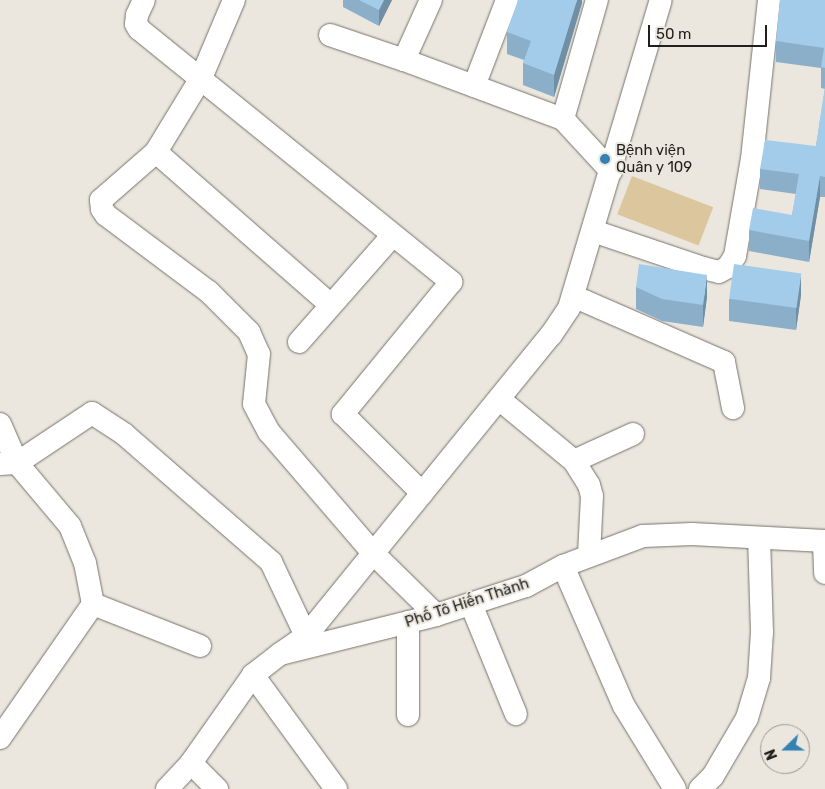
<!DOCTYPE html>
<html>
<head>
<meta charset="utf-8">
<style>
	body { margin:0 }
	#map { position:relative; width:825px; height:789px; overflow:hidden; background:#ebe7de; font-family:Rubik,sans-serif }
	div>[style] { position:absolute }
	[style*='--x'] { left:calc(var(--x)*1px); top:calc(var(--y)*1px); width:calc(var(--w)*1px); rotate:calc(var(--a)*1deg) }
	.green>* { inset:0; background:#dbc69d; transform-origin:0 0 }
	.roads { filter:drop-shadow(0 0 1px #76726b) drop-shadow(0 0 1px #76726b) }
	.minor>* { height:22px; margin:-11px; padding:0 11px; transform-origin:11px; border-radius:11px; background:#fff }
	.wall>* { inset:0; background:#8bafc9 }
	.shaded-wall>* { inset:0; background:#718fa4 }
	.building>* { inset:0; background:#a2ccea; transform-origin:0 0 }
	.dots>* { width:14px; height:14px; translate:-50% -50%; box-sizing:border-box; border:2px solid #ebe7de; border-radius:50% }
	span { translate:-50% -50%; white-space:nowrap; text-align:center; line-height:1.15; -webkit-text-stroke:4px #ebe7de; paint-order:stroke }
	.poi-label { font-size:15px; color:#201f1c }
	.left { translate:0 -50%; text-align:left }
	.street-label { font-size:15px; color:#201f1c }
	.north { position:absolute; left:760px; top:724px; width:50px; height:50px; box-sizing:border-box; background:#ebe7de; border:1px solid #9a9790; border-radius:50%; rotate:248deg; font-size:14px; font-weight:700; line-height:20px; text-align:center; color:#201f1c }
	.north::after { content:''; display:block; margin:auto; width:18px; height:22px; background:#3382b4; clip-path:polygon(50% 0,100% 100%,50% 72%,0 100%) }
	.scale { position:absolute; left:648px; top:25px; width:119px; height:22px; box-sizing:border-box; border:2px solid #201f1c; border-top:0; padding-left:6px; font-size:15px; line-height:18px; white-space:nowrap; color:#201f1c; -webkit-text-stroke:4px #ebe7de; paint-order:stroke }
</style>
</head>
<body>
<div id="map">
	<div class="green">
		<div style="left:632px;top:176px;width:87px;height:41px;rotate:21deg"></div>
	</div>
	<div class="roads">
		<div class="minor">
			<div style="--x:144;--y:0;--w:17;--a:115"></div>
			<div style="--x:137;--y:15;--w:9;--a:96"></div>
			<div style="--x:136;--y:24;--w:6;--a:59"></div>
			<div style="--x:139;--y:29;--w:402;--a:39"></div>
			<div style="--x:451;--y:282;--w:171;--a:129.3"></div>
			<div style="--x:343;--y:414;--w:112;--a:45"></div>
			<div style="--x:234;--y:0;--w:85;--a:112.9"></div>
			<div style="--x:201;--y:78;--w:87;--a:121.3"></div>
			<div style="--x:156;--y:152;--w:73;--a:138.9"></div>
			<div style="--x:101;--y:200;--w:9;--a:84"></div>
			<div style="--x:102;--y:209;--w:7;--a:56"></div>
			<div style="--x:106;--y:215;--w:129;--a:36.8"></div>
			<div style="--x:209;--y:292;--w:57;--a:45"></div>
			<div style="--x:249;--y:332;--w:24;--a:66"></div>
			<div style="--x:259;--y:354;--w:50;--a:95.7"></div>
			<div style="--x:254;--y:404;--w:32;--a:62"></div>
			<div style="--x:269;--y:432;--w:160;--a:49.3"></div>
			<div style="--x:373;--y:553;--w:88;--a:44.5"></div>
			<div style="--x:330;--y:35;--w:78;--a:18.7"></div>
			<div style="--x:404;--y:60;--w:170;--a:20.4"></div>
			<div style="--x:563;--y:119;--w:71;--a:47.3"></div>
			<div style="--x:404;--y:60;--w:66;--a:-65.8"></div>
			<div style="--x:474;--y:86;--w:92;--a:-69"></div>
			<div style="--x:563;--y:119;--w:124;--a:-74.1"></div>
			<div style="--x:156;--y:152;--w:232;--a:41.2"></div>
			<div style="--x:593;--y:231;--w:116;--a:18.6"></div>
			<div style="--x:703;--y:268;--w:16;--a:14"></div>
			<div style="--x:719;--y:272;--w:10;--a:-29"></div>
			<div style="--x:728;--y:267;--w:13;--a:-58"></div>
			<div style="--x:735;--y:256;--w:98;--a:-80.1"></div>
			<div style="--x:752;--y:159;--w:160;--a:-83.9"></div>
			<div style="--x:573;--y:296;--w:165;--a:23.6"></div>
			<div style="--x:724;--y:362;--w:47;--a:78.9"></div>
			<div style="--x:299;--y:342;--w:142;--a:-48.7"></div>
			<div style="--x:499;--y:399;--w:97;--a:39.6"></div>
			<div style="--x:574;--y:461;--w:28;--a:58"></div>
			<div style="--x:589;--y:485;--w:11;--a:75"></div>
			<div style="--x:592;--y:496;--w:60;--a:92.9"></div>
			<div style="--x:0;--y:424;--w:43;--a:66.4"></div>
			<div style="--x:17;--y:463;--w:82;--a:49.9"></div>
			<div style="--x:70;--y:526;--w:40;--a:68"></div>
			<div style="--x:85;--y:563;--w:42;--a:79"></div>
			<div style="--x:574;--y:461;--w:65;--a:-24.6"></div>
			<div style="--x:0;--y:464;--w:17;--a:-3"></div>
			<div style="--x:17;--y:463;--w:90;--a:-33.7"></div>
			<div style="--x:92;--y:413;--w:38;--a:33"></div>
			<div style="--x:124;--y:434;--w:195;--a:41"></div>
			<div style="--x:271;--y:562;--w:82;--a:64.7"></div>
			<div style="--x:824;--y:541;--w:32;--a:88"></div>
			<div style="--x:563;--y:566;--w:153;--a:66.5"></div>
			<div style="--x:624;--y:706;--w:97;--a:58.4"></div>
			<div style="--x:471;--y:604;--w:119;--a:67.8"></div>
			<div style="--x:280;--y:654;--w:32;--a:-35"></div>
			<div style="--x:306;--y:636;--w:388;--a:-50.9"></div>
			<div style="--x:551;--y:335;--w:32;--a:-56"></div>
			<div style="--x:569;--y:308;--w:321;--a:-73.4"></div>
			<div style="--x:253;--y:675;--w:141;--a:53.9"></div>
			<div style="--x:408;--y:715;--w:93;--a:-90"></div>
			<div style="--x:0;--y:738;--w:163;--a:-55.2"></div>
			<div style="--x:93;--y:604;--w:115;--a:21.4"></div>
			<div style="--x:191;--y:763;--w:37;--a:45"></div>
			<div style="--x:167;--y:789;--w:35;--a:-47"></div>
			<div style="--x:191;--y:763;--w:108;--a:-54.8"></div>
			<div style="--x:253;--y:675;--w:34;--a:-38"></div>
			<div style="--x:280;--y:654;--w:161;--a:-14"></div>
			<div style="--x:436;--y:615;--w:95;--a:-17.9"></div>
			<div style="--x:526;--y:586;--w:42;--a:-28.4"></div>
			<div style="--x:563;--y:566;--w:85;--a:-20.6"></div>
			<div style="--x:643;--y:536;--w:49;--a:-2.3"></div>
			<div style="--x:692;--y:534;--w:133;--a:3"></div>
			<div style="--x:700;--y:789;--w:18;--a:-45"></div>
			<div style="--x:713;--y:776;--w:67;--a:-59.6"></div>
			<div style="--x:747;--y:718;--w:42;--a:-73.3"></div>
			<div style="--x:759;--y:678;--w:46;--a:-86.3"></div>
			<div style="--x:762;--y:632;--w:94;--a:-91.8"></div>
		</div>
	</div>
	<div class="wall">
		<div style="clip-path:polygon(343px 0,392px 0,379px 26px,343px 7px)"></div>
		<div style="clip-path:polygon(582px 0,582px 3px,554px 97px,523px 85px,523px 63px,524px 60px,507px 54px,507px 32px)"></div>
		<div style="clip-path:polygon(825px 0,825px 197px,820px 197px,809px 262px,749px 251px,749px 230px,792px 215px,796px 194px,760px 189px,760px 169px,816px 146px,825px 89px,821px 88px,821px 68px,776px 62px,776px 41px)"></div>
		<div style="clip-path:polygon(636px 287px,707px 297px,703px 327px,662px 321px,636px 309px)"></div>
		<div style="clip-path:polygon(801px 295px,796px 330px,729px 321px,729px 299px)"></div>
	</div>
	<div class="shaded-wall">
		<div style="clip-path:polygon(384px 0,392px 0,379px 26px,379px 10px)"></div>
		<div style="clip-path:polygon(577px 0,582px 0,582px 3px,554px 97px,554px 75px)"></div>
		<div style="clip-path:polygon(820px 176px,820px 197px,809px 262px,809px 241px)"></div>
		<div style="clip-path:polygon(801px 273px,801px 295px,796px 330px,796px 308px)"></div>
		<div style="clip-path:polygon(707px 275px,707px 297px,703px 327px,703px 305px)"></div>
	</div>
	<div class="building">
		<div style="clip-path:polygon(359px 0,384px 0,379px 10px)"></div>
		<div style="clip-path:polygon(518px 0,577px 0,554px 75px,523px 63px,531px 41px,507px 32px)"></div>
		<div style="clip-path:polygon(780px 0,825px 0,825px 68px,821px 67px,824px 48px,776px 41px)"></div>
		<div style="clip-path:polygon(825px 86px,825px 177px,820px 176px,809px 241px,749px 230px,753px 208px,792px 215px,799px 174px,760px 169px,765px 140px,816px 146px)"></div>
		<div style="clip-path:polygon(639px 264px,707px 275px,703px 305px,662px 299px,636px 287px)"></div>
		<div style="left:734px;top:264px;width:68px;height:35px;rotate:8deg"></div>
	</div>
	<div class="dots">
		<div style="left:605px;top:159px;background:#3382b4"></div>
	</div>
	<div class="poi-label">
		<span class="left" style="left:616px;top:159px">Bệnh viện<br>Quân y 109</span>
	</div>
	<div class="street-label">
		<span style="left:467px;top:603px;rotate:-18deg">Phố Tô Hiến Thành</span>
	</div>
	<div class="north">N</div>
	<div class="scale">50 m</div>
</div>
</body>
</html>
